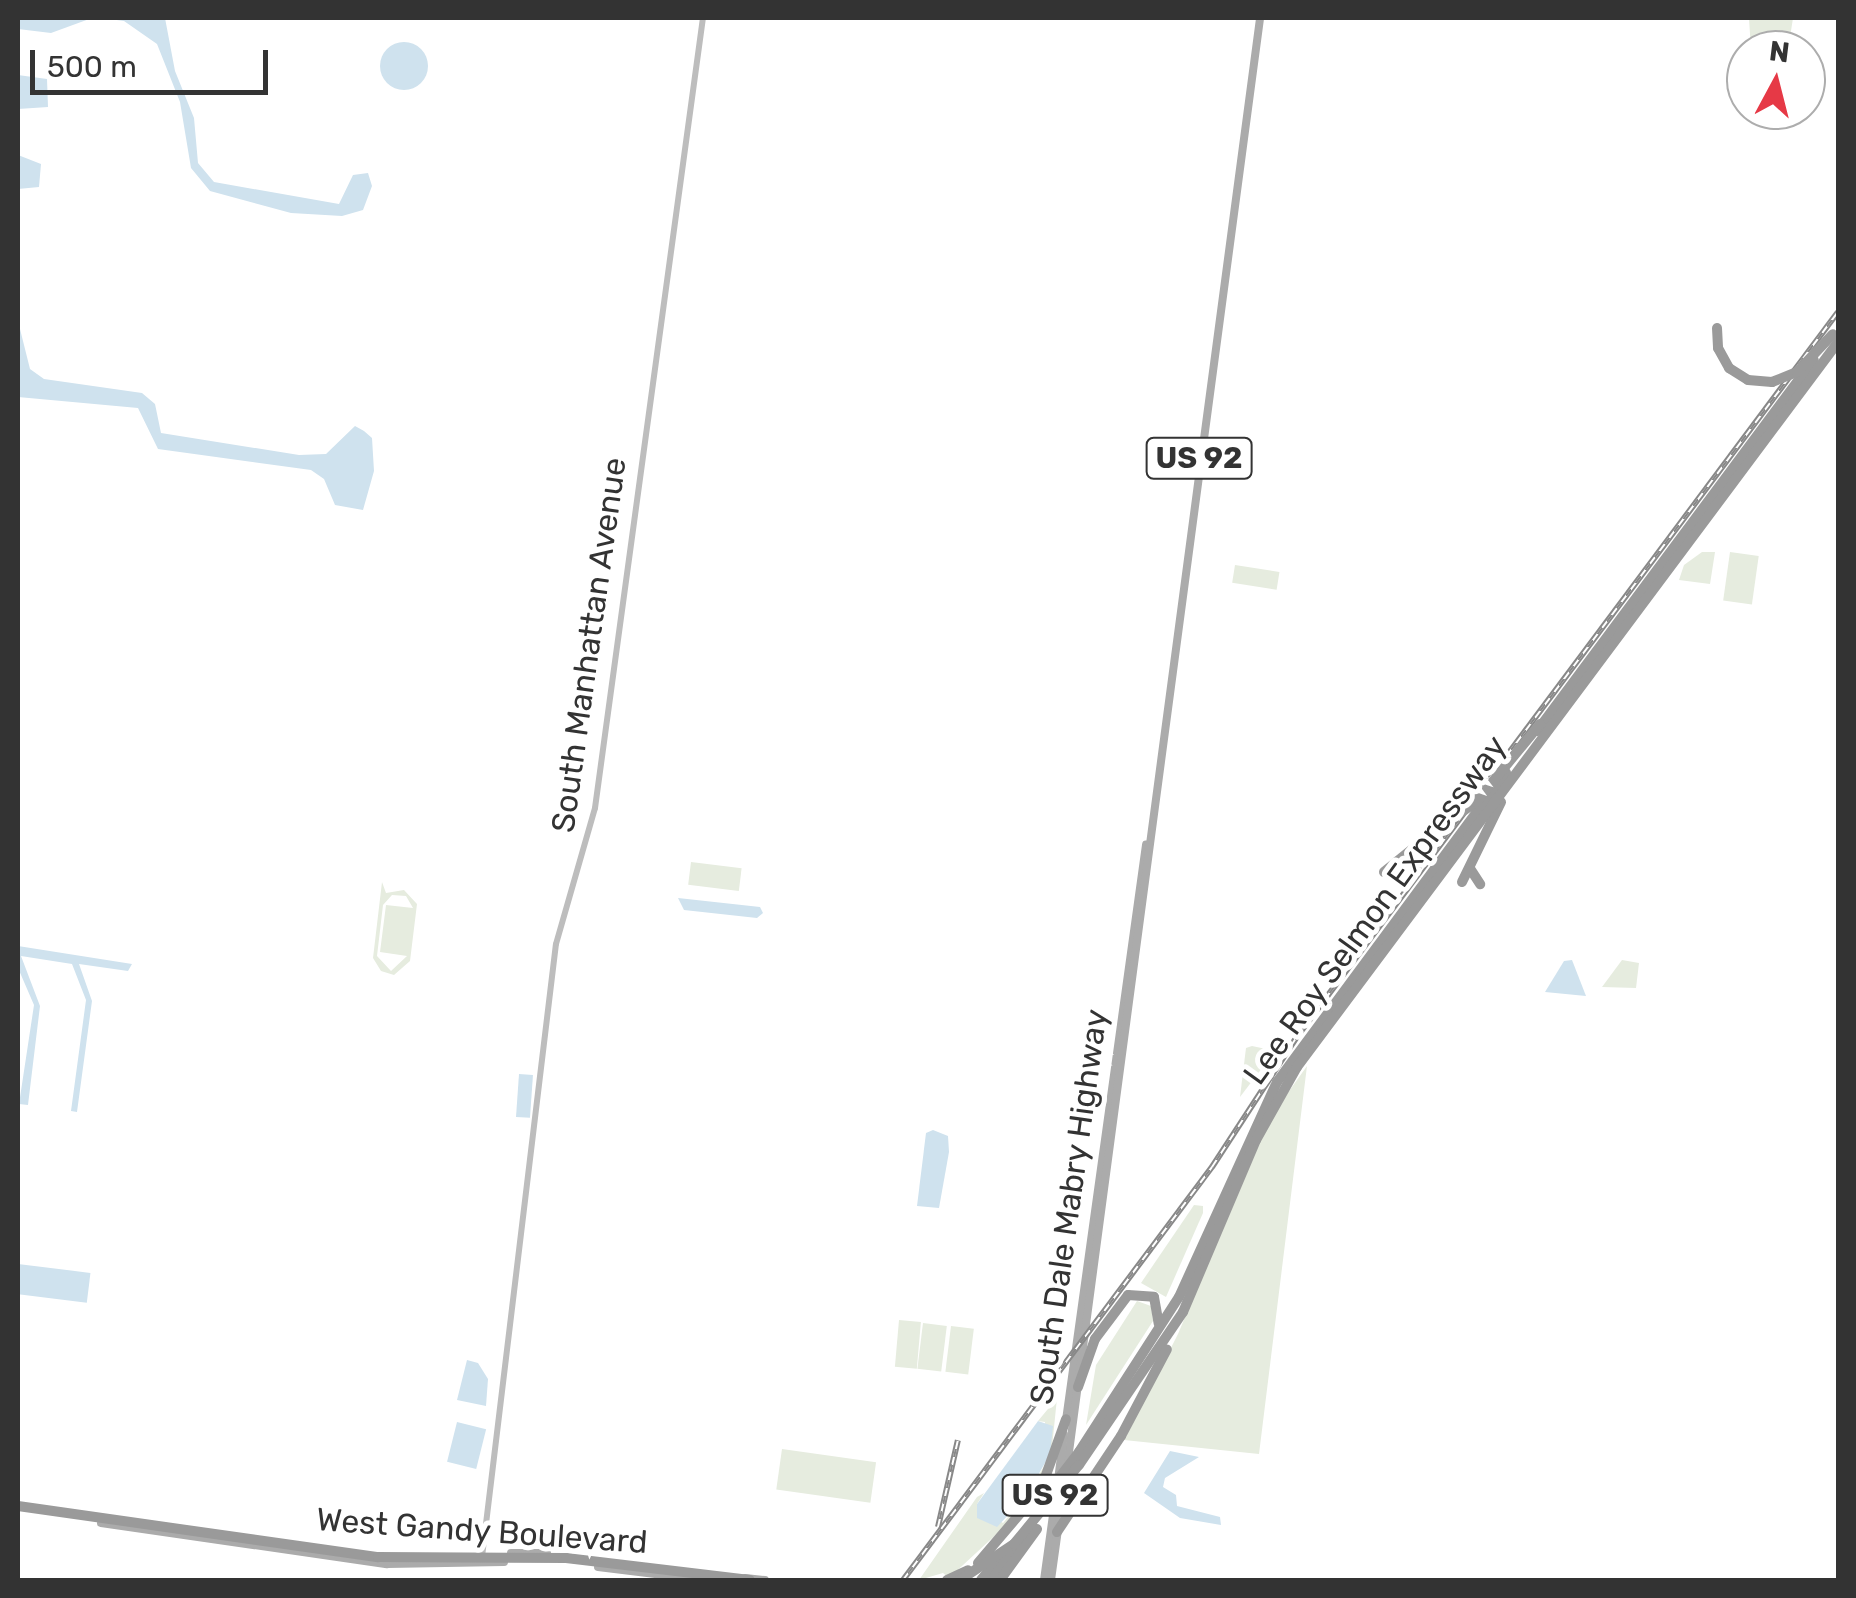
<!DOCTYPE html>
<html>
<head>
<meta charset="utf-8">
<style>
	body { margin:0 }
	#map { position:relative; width:1856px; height:1598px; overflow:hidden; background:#fff; font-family:Rubik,sans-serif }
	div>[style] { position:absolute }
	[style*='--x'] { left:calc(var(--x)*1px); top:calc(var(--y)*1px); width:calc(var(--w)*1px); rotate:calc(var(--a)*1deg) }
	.green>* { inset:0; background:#e6ecdf; transform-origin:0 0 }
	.water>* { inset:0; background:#cfe2ee; transform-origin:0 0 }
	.round { border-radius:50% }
	.secondary>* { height:6px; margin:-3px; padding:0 3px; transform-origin:3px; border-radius:3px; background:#bdbdbd }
	.primary>* { height:8px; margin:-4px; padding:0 4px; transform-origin:4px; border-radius:4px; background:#ababab }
	.highway>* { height:10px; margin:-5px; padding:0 5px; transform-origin:5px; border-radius:5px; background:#9a9a9a }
	.rail>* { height:6px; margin-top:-3px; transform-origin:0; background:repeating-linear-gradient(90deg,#fff 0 8px,#888 0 16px); box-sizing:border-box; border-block:2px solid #888 }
	.highway-bridge>* { height:10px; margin:-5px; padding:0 5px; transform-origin:5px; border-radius:5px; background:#9a9a9a }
	span { translate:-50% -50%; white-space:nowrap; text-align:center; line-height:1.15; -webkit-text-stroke:10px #fff; paint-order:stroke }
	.shield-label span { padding:2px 8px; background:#fff; border:2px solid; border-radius:8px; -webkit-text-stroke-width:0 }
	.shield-label { font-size:30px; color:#333; font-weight:700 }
	.street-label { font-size:32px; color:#333 }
	.frame { position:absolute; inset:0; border:20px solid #333; pointer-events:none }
	.north { position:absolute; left:1726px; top:30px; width:100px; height:100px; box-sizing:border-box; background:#fff; border:2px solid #adadad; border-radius:50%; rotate:7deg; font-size:28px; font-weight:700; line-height:40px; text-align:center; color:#333 }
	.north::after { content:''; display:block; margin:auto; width:35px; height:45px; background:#e63946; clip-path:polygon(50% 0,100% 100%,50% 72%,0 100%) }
	.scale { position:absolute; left:30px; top:50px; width:238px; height:45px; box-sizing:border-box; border:5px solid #333; border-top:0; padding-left:12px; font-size:30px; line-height:35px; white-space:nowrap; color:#333; -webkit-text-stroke:8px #fff; paint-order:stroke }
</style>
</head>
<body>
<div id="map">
	<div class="green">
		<div style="clip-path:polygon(1749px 18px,1793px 18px,1788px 50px,1751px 50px)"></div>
		<div style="clip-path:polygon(1702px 552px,1715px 552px,1710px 584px,1679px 580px,1684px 565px)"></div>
		<div style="left:1730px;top:552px;width:29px;height:49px;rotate:8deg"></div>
		<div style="left:1235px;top:565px;width:45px;height:18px;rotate:9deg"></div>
		<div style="left:691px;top:862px;width:51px;height:23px;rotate:7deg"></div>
		<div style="clip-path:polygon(evenodd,382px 882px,386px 893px,404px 890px,417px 904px,410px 961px,394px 975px,381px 971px,373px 958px,382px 882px,392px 895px,406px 896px,413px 908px,386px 905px,380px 952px,407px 956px,391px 971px,377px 956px,383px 905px,392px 895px)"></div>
		<div style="clip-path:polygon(1622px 960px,1639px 963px,1636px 988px,1602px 987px)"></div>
		<div style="clip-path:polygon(1252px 1046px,1275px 1051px,1240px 1097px,1246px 1048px)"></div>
		<div style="clip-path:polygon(1307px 1066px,1259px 1454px,1124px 1440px,1178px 1334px,1267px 1122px)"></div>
		<div style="clip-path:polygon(1194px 1205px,1203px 1206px,1203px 1213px,1166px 1297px,1141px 1283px)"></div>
		<div style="clip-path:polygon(1137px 1301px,1151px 1306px,1153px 1321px,1086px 1425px,1096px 1365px)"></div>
		<div style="left:899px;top:1320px;width:22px;height:47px;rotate:5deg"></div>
		<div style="left:923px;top:1323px;width:24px;height:46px;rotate:7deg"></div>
		<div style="left:951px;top:1326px;width:23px;height:46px;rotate:7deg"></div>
		<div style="clip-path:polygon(1057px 1398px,1051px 1457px,1043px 1477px,1002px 1529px,949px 1578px,943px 1573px,919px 1580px,977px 1497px,984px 1493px,977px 1504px,1003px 1523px,1027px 1495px,1047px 1461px,1045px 1422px,1038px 1421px)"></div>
		<div style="left:782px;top:1449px;width:95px;height:41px;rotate:8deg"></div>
	</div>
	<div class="water">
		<div style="clip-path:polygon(18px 18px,92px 18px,51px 33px,18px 29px)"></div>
		<div style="clip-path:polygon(102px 18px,165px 18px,175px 71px,194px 118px,198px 163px,214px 182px,339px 204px,353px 175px,368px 173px,372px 186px,363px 210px,342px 216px,291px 213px,210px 191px,191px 168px,180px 102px,157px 44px,124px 21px)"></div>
		<div class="round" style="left:380px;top:42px;width:48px;height:48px"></div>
		<div style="clip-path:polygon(18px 75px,47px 79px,48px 107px,18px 109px)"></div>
		<div style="clip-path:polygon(18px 155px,41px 164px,39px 187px,18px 189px)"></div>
		<div style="clip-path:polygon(18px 321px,30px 369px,44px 379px,142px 393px,155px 404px,161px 433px,299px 455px,326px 454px,355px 426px,364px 431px,372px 438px,374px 471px,363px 510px,335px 505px,324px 479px,311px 470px,158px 449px,138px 408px,18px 397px)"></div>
		<div style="clip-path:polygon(678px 898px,760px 907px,763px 913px,757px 918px,684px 910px)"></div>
		<div style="clip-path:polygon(18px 946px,132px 964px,128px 971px,79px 964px,92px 1001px,77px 1112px,71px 1111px,86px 1000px,72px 964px,21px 956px,40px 1006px,28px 1105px,19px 1104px,34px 1005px,18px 968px)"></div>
		<div style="clip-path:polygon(1572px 960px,1586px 996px,1545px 992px,1564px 961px)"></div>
		<div style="left:519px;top:1074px;width:14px;height:43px;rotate:4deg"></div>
		<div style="clip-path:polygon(933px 1130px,948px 1136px,949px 1152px,939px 1208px,917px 1206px,926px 1133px)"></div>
		<div style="left:18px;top:1264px;width:73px;height:30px;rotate:7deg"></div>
		<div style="clip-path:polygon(467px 1360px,478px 1363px,488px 1379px,486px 1406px,457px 1400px)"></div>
		<div style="clip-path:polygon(1038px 1421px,1053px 1426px,1050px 1454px,1027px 1495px,997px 1527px,977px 1518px,977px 1504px)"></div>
		<div style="left:457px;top:1422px;width:30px;height:41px;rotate:14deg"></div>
		<div style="clip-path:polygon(1170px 1451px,1199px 1457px,1165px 1478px,1163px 1487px,1176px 1495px,1177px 1506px,1220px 1517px,1221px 1525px,1180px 1518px,1144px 1493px)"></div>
	</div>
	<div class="secondary">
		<div style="--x:482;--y:1557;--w:617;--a:-83.12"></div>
		<div style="--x:556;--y:944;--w:141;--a:-74"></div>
		<div style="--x:595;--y:808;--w:797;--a:-82.22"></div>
	</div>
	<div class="primary">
		<div style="--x:1066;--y:1420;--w:581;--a:-82.08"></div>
		<div style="--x:1067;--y:1467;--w:1462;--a:-82.41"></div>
		<div style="--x:1058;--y:1480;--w:46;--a:-82.6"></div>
		<div style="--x:101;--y:1523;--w:289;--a:8.2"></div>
		<div style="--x:387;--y:1564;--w:117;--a:-1"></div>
		<div style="--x:511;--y:1553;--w:36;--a:0"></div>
		<div style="--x:598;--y:1567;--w:107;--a:7"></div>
		<div style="--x:745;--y:1578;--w:20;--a:6"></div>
		<div style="--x:1044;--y:1580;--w:87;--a:-82.1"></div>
		<div style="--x:1051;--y:1580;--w:95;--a:-82.1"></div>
	</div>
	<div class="highway">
		<div style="--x:1717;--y:328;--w:20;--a:87"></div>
		<div style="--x:1718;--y:348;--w:23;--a:61"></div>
		<div style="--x:1729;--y:368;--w:22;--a:32"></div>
		<div style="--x:1748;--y:380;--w:24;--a:5"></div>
		<div style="--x:1537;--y:731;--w:463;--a:-53.3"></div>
		<div style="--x:1471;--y:870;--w:17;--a:57"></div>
		<div style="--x:1384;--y:872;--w:73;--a:-38.9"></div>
		<div style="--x:1462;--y:882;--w:89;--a:-64"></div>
		<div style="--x:1078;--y:1387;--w:51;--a:-70.5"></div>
		<div style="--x:1095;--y:1339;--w:55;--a:-53.1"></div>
		<div style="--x:1128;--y:1295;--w:26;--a:4"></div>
		<div style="--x:1154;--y:1297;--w:27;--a:80"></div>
		<div style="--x:1079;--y:1452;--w:184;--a:-57.2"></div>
		<div style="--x:1179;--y:1297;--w:236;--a:-65.5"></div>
		<div style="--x:1277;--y:1082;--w:385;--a:-53.5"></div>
		<div style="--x:1079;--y:1465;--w:185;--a:-55.8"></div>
		<div style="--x:1183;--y:1312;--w:187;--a:-67"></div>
		<div style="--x:1256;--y:1140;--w:84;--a:-60.7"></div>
		<div style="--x:1297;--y:1067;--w:905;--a:-53.27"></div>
		<div style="--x:1057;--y:1532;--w:115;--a:-56.3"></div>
		<div style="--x:1121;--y:1436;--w:98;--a:-62.1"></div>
		<div style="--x:978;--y:1563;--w:97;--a:-49.6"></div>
		<div style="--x:1041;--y:1489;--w:74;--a:-70.3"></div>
		<div style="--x:947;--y:1580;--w:23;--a:-25"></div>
		<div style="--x:981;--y:1580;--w:34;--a:-50"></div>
		<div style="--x:992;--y:1580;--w:47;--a:-55.3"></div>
		<div style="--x:1000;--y:1580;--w:63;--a:-54"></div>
	</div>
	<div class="rail">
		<div style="--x:938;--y:1527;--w:89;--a:-77.1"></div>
		<div style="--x:903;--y:1580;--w:516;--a:-53.2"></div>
		<div style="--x:1212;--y:1167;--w:154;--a:-56.9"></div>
		<div style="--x:1296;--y:1038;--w:906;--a:-53.26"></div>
	</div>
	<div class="highway-bridge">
		<div style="--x:1772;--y:382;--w:27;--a:-22"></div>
		<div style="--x:1797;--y:372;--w:52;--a:-46.5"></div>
		<div style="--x:1441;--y:826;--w:42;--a:-34.4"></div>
		<div style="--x:1476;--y:802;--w:101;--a:-50.6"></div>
		<div style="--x:1045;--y:1496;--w:56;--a:-52.3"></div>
		<div style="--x:18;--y:1506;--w:364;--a:8.1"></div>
		<div style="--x:378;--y:1557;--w:188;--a:0.3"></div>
		<div style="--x:566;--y:1558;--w:185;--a:6.8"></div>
		<div style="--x:960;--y:1580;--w:65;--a:-33.7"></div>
		<div style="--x:1014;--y:1544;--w:102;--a:-50.6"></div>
	</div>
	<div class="shield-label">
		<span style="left:1199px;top:458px">US 92</span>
		<span style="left:1055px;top:1495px">US 92</span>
	</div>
	<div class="street-label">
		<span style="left:589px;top:645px;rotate:-82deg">South Manhattan Avenue</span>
		<span style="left:1375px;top:910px;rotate:-54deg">Lee Roy Selmon Expressway</span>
		<span style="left:1069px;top:1207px;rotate:-82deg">South Dale Mabry Highway</span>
		<span style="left:482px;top:1531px;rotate:4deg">West Gandy Boulevard</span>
	</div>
	<div class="frame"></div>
	<div class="north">N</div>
	<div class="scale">500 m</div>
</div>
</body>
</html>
